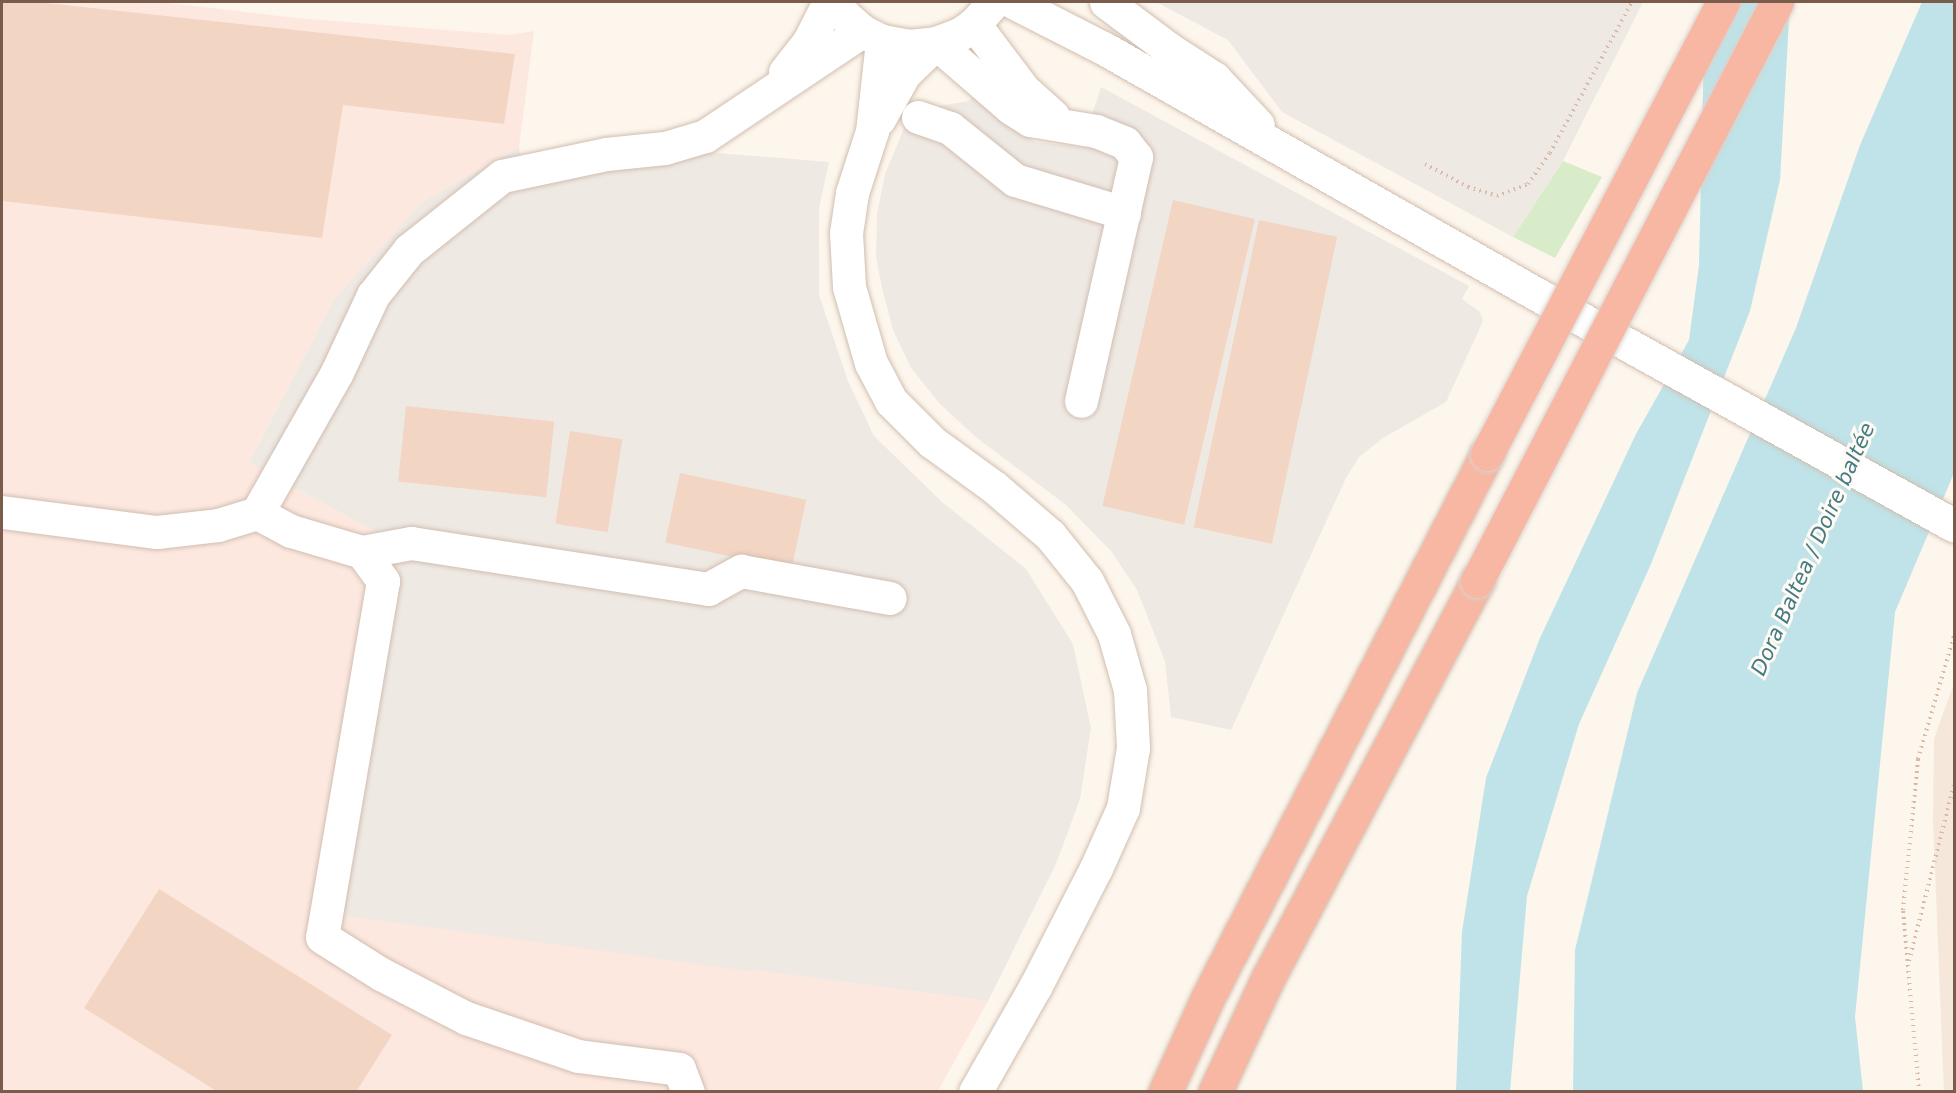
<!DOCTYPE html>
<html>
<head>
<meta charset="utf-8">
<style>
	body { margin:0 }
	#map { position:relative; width:1956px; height:1093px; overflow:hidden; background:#fdf6ec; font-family:"DejaVu Sans",sans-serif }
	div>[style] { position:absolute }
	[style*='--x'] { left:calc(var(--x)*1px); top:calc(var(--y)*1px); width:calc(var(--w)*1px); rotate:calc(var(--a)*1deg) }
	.residential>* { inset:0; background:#f5e8da }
	.commercial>* { inset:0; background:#fde8e0 }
	.industrial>* { inset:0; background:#efe9e4 }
	.green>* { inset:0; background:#d8ecc9 }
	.water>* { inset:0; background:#bfe3e8 }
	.building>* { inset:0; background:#f3d5c3; transform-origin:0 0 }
	.path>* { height:4px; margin-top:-2px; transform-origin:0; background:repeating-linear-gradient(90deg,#d9b8a5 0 1.5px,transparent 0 6px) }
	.roads { filter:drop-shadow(0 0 2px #d1beb0) drop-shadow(0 0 2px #d1beb0) }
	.minor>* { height:33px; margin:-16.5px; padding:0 16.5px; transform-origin:16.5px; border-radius:16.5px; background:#fff }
	.highway>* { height:33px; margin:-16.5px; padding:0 16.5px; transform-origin:16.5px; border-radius:16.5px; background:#f7b7a3 }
	.bridges { filter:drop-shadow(0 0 2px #dad1cd) drop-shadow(0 0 2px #dad1cd) }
	.highway-bridge>* { height:33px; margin:-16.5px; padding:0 16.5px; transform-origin:16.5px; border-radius:16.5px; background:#f7b7a3 }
	span { translate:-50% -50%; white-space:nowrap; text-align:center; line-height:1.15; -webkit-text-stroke:6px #fffaf3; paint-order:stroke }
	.water-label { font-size:21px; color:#437c86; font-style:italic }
	.frame { position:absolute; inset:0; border:3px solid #7a5c4d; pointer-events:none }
</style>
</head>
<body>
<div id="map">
	<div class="residential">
		<div style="clip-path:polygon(1954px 683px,1954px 1091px,1944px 1092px,1933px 821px,1934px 739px)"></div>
	</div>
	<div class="commercial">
		<div style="clip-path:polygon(2px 2px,160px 2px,296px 18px,510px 35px,534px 31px,519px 147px,422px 202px,334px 299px,249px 463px,378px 533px,318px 911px,988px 1001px,938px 1091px,2px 1092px)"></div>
	</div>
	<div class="industrial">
		<div style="clip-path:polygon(1156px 2px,1643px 2px,1563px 161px,1513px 237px,1282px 112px,1228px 40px)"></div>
		<div style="clip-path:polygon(1101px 87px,1469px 286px,1462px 299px,1480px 312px,1483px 321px,1446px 402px,1383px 438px,1359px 457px,1346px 478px,1231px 730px,1171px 717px,1165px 661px,1137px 590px,1111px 551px,1066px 505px,977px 438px,940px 404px,911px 368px,893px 330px,882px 288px,876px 257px,877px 214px,885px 174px,914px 105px,927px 108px,969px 101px,977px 93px,1035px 142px,1092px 148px,1093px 112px)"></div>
		<div style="clip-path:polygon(519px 147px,525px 188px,602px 167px,705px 152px,829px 162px,819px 208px,819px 295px,848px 381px,874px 436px,942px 502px,1026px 569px,1073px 644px,1091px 728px,1080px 799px,1056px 864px,988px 1001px,755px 970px,755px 972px,318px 912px,378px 533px,249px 463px,334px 299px,422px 202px)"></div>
	</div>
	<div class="green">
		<div style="clip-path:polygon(1563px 161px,1602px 177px,1555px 258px,1513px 237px)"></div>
	</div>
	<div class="water">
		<div style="clip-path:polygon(1705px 2px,1790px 2px,1780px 180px,1750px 311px,1651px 564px,1579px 724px,1527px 896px,1510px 1091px,1456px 1092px,1462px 932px,1486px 778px,1540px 638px,1636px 434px,1689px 340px,1699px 265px)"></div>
		<div style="clip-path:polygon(1922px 2px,1954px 2px,1954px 473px,1895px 612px,1855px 1017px,1863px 1091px,1573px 1092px,1575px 950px,1637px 693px,1796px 328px,1860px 145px)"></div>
	</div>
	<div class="building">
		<div style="clip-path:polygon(2px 2px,37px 2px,515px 54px,504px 124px,343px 105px,322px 238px,2px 201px)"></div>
		<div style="left:1173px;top:200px;width:84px;height:314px;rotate:13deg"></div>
		<div style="left:1259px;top:220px;width:80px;height:314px;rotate:12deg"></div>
		<div style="left:406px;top:406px;width:149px;height:76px;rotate:6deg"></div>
		<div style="left:570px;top:431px;width:53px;height:94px;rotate:9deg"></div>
		<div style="left:680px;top:473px;width:129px;height:71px;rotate:12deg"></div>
		<div style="clip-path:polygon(159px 889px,392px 1035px,356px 1092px,218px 1092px,84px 1008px)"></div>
	</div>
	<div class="path">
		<div style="--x:1425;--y:164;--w:49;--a:28.1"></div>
		<div style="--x:1468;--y:187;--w:30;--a:17"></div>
		<div style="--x:1497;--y:196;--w:33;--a:-21"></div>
		<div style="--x:1528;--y:184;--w:38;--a:-55"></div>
		<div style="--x:1550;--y:153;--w:172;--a:-61.5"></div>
		<div style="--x:1909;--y:961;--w:183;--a:-75.7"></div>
		<div style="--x:1919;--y:1092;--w:183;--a:-95"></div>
		<div style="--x:1903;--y:910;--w:152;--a:-84.3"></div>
		<div style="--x:1918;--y:759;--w:128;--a:-73.7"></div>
	</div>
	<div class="roads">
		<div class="minor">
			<div style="--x:834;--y:2;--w:18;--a:52"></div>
			<div style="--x:845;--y:16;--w:23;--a:41"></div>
			<div style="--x:862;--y:31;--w:22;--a:27"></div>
			<div style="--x:882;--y:41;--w:27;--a:10"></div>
			<div style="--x:909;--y:46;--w:27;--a:-6"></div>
			<div style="--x:936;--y:43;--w:26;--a:-21"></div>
			<div style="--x:960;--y:34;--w:17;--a:-36"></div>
			<div style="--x:974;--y:24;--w:30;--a:-48"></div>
			<div style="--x:1013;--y:2;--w:103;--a:27.1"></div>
			<div style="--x:1105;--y:49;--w:480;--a:29.6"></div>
			<div style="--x:1522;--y:286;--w:494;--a:29"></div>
			<div style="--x:1106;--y:2;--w:79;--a:36.7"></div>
			<div style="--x:1169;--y:49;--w:54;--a:32.8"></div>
			<div style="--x:1214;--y:78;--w:64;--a:46.9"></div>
			<div style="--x:974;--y:24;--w:83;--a:52.9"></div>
			<div style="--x:1024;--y:90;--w:39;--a:42"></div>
			<div style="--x:882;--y:41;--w:91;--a:96.3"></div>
			<div style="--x:872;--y:131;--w:65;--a:107.9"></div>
			<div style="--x:852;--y:193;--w:40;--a:98.5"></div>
			<div style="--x:846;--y:233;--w:54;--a:86.8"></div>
			<div style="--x:849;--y:287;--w:79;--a:73.9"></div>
			<div style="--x:871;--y:363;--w:43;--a:62.2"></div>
			<div style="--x:891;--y:401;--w:58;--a:45"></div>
			<div style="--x:932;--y:442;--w:77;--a:36"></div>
			<div style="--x:994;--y:487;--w:74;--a:40.6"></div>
			<div style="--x:1050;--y:535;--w:59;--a:51.2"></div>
			<div style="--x:1087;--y:581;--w:59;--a:63"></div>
			<div style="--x:1114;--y:634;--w:58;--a:74.1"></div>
			<div style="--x:1130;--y:690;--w:58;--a:87"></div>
			<div style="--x:1133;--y:748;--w:61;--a:99.5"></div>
			<div style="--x:1123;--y:808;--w:66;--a:114.2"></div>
			<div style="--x:1096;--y:868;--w:134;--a:117.1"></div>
			<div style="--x:1035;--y:987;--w:121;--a:119.7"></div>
			<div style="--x:785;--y:72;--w:37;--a:-52"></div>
			<div style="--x:808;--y:43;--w:46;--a:-62.9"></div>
			<div style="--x:918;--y:117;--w:34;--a:19"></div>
			<div style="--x:950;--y:128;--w:83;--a:38.7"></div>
			<div style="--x:1015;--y:180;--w:114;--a:16.8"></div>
			<div style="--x:879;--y:119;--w:51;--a:-60.9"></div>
			<div style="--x:904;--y:74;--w:45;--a:-44.1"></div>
			<div style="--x:936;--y:43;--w:99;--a:40.9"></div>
			<div style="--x:1011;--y:108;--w:22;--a:32"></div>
			<div style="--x:1030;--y:120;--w:67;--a:9.5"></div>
			<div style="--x:1096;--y:131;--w:31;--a:22"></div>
			<div style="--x:1125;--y:143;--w:18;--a:52"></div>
			<div style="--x:1136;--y:157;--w:250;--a:102.7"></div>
			<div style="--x:2;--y:512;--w:156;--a:7.4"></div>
			<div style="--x:157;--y:532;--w:61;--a:-6.5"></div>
			<div style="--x:218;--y:525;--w:41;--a:-17.1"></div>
			<div style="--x:257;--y:513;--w:162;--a:-60.4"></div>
			<div style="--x:337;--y:372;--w:85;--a:-64.9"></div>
			<div style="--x:373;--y:295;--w:58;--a:-51.3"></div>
			<div style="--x:409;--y:250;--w:119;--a:-38.5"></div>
			<div style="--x:502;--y:176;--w:106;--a:-11.9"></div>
			<div style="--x:606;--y:154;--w:59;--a:-5.8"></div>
			<div style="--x:665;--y:148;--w:42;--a:-16.7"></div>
			<div style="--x:705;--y:136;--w:189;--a:-33.8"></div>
			<div style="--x:257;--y:513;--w:38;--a:28"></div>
			<div style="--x:291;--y:531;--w:74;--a:16.5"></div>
			<div style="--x:362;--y:552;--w:36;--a:54"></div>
			<div style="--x:383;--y:581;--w:361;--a:99.7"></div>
			<div style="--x:322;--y:937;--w:70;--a:32.1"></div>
			<div style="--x:381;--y:974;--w:96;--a:27.4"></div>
			<div style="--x:466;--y:1018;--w:118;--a:18.7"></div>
			<div style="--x:578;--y:1056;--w:102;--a:7.3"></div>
			<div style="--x:679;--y:1069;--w:25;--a:69"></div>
			<div style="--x:362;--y:552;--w:50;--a:-10.4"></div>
			<div style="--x:411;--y:543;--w:301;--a:8.8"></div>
			<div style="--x:708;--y:589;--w:38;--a:-29"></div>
			<div style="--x:741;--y:571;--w:151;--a:10.3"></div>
		</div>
		<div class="highway">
			<div style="--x:1165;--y:1092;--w:104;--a:-65.6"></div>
			<div style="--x:1208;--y:997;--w:610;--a:-62.81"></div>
			<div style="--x:1215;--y:1092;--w:126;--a:-65.1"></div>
			<div style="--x:1268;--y:978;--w:449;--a:-62.2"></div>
		</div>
	</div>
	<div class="bridges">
		<div class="highway-bridge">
			<div style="--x:1487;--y:454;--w:510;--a:-62.43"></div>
			<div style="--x:1477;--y:581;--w:652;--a:-62.61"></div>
		</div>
	</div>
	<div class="water-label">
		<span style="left:1813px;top:549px;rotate:-66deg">Dora Baltea / Doire baltée</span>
	</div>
	<div class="frame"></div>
</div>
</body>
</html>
